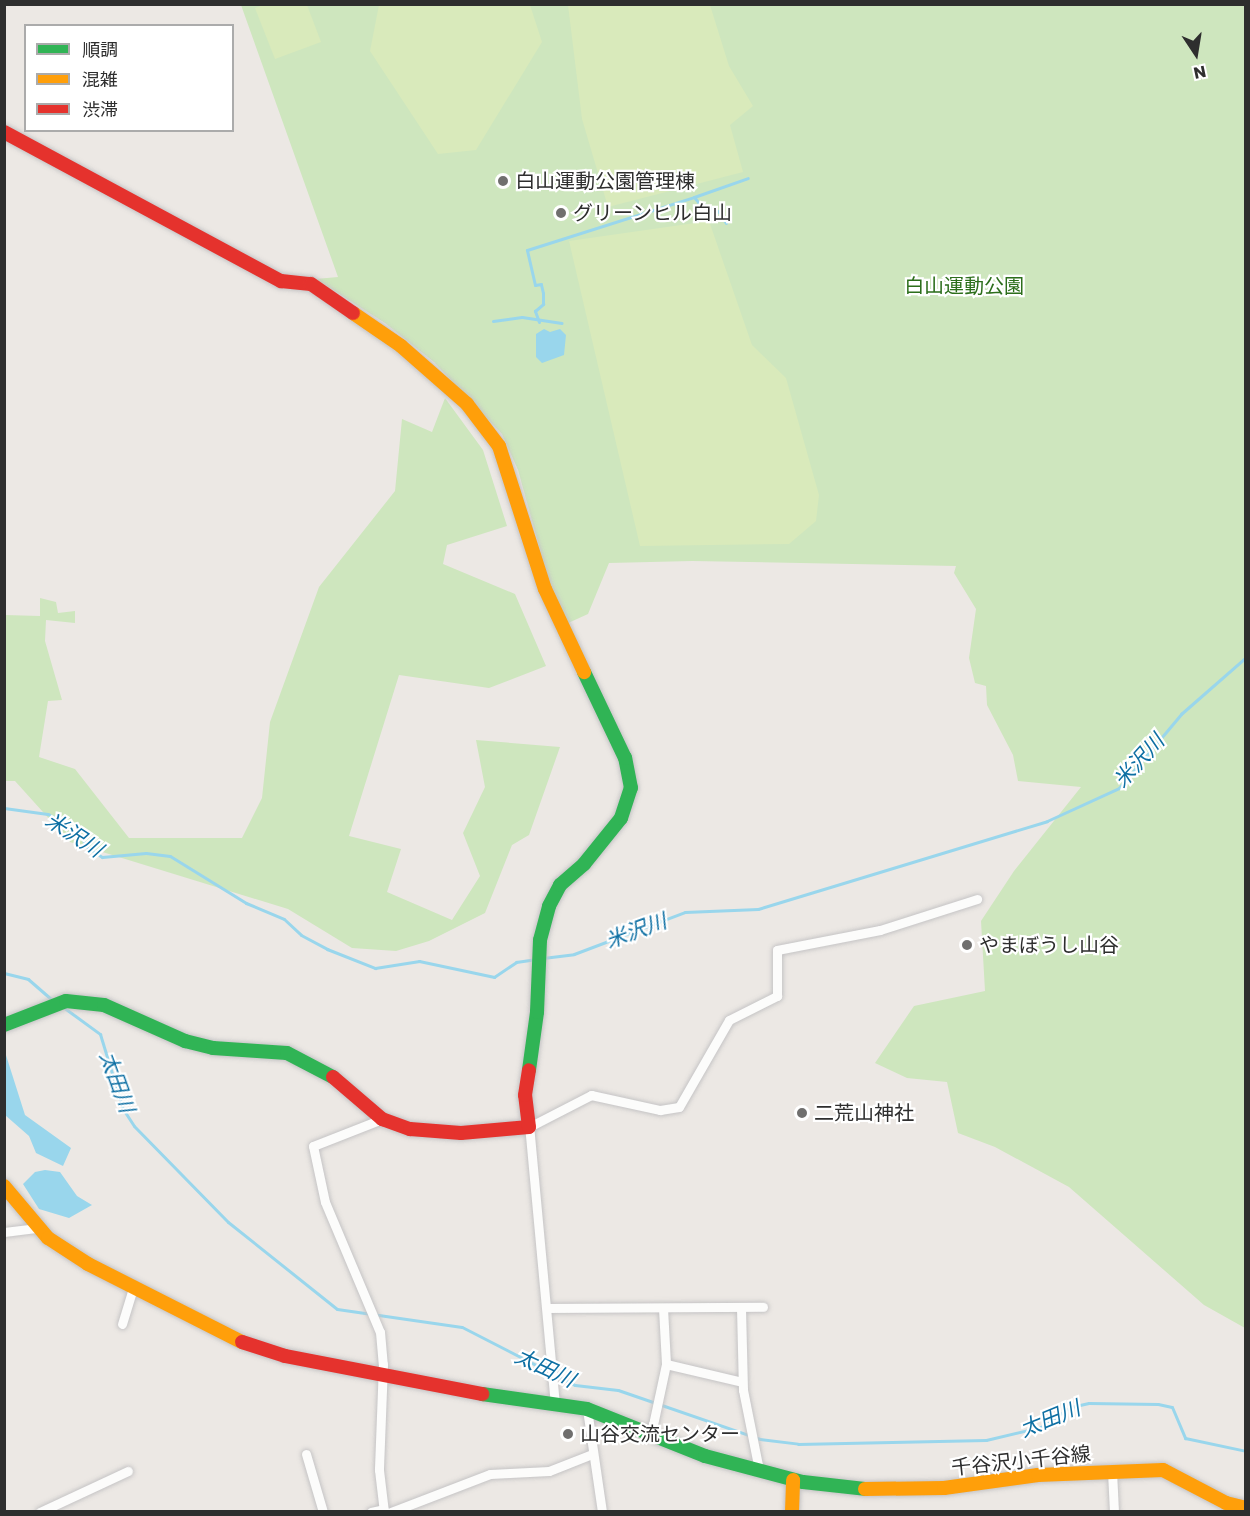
<!DOCTYPE html>
<html>
<head>
<meta charset="utf-8">
<style>
	body { margin:0 }
	#map { position:relative; width:1250px; height:1516px; overflow:hidden; background:#ece8e4; font-family:Poppins,"Noto Sans JP",sans-serif }
	div>[style] { position:absolute }
	[style*='--x'] { left:calc(var(--x)*1px); top:calc(var(--y)*1px); width:calc(var(--w)*1px); rotate:calc(var(--a)*1deg) }
	.green>* { inset:0; background:#cee6be }
	.pitch>* { inset:0; background:#d9eabb }
	.water>* { inset:0; background:#99d6ec }
	.stream>* { height:3px; margin:-1.5px; padding:0 1.5px; transform-origin:1.5px; border-radius:1.5px; background:#99d6ec }
	.roads { filter:drop-shadow(0 0 2px #c5c4c5) drop-shadow(0 0 2px #c5c4c5) }
	.street>* { height:9px; margin:-4.5px; padding:0 4.5px; transform-origin:4.5px; border-radius:4.5px; background:#fcfcfb }
	.fast>* { height:14px; margin:-7px; padding:0 7px; transform-origin:7px; border-radius:7px; background:#30b455 }
	.slow>* { height:14px; margin:-7px; padding:0 7px; transform-origin:7px; border-radius:7px; background:#ff9f0a }
	.jam>* { height:14px; margin:-7px; padding:0 7px; transform-origin:7px; border-radius:7px; background:#e5322d }
	.dots>* { width:16px; height:16px; translate:-50% -50%; box-sizing:border-box; border:3px solid #fff; border-radius:50% }
	span { translate:-50% -50%; white-space:nowrap; text-align:center; line-height:1.15; -webkit-text-stroke:4.5px #fff; paint-order:stroke }
	.poi-label { font-size:20px; color:#2e2e2e }
	.left { translate:0 -50%; text-align:left }
	.park-label { font-size:20px; color:#2c6e1b }
	.street-label { font-size:20px; color:#2e2e2e }
	.water-label { font-size:21px; color:#0d6fa3; font-style:italic }
	.frame { position:absolute; inset:0; border:6px solid #2e2e2e; pointer-events:none }
	.legend { position:absolute; left:24px; top:24px; width:210px; height:108px; box-sizing:border-box; background:#fff; border:2px solid #ababab; margin:0; padding:8px 10px; list-style:none; font-size:18px; color:#2e2e2e }
	.legend li { display:flex; align-items:center; gap:12px; height:30px }
	.legend b { width:30px; border:2px solid #ababab }
	.north { position:absolute; left:1166px; top:24px; width:60px; height:60px; -webkit-text-stroke:4px #fff; paint-order:stroke; rotate:168deg; font-size:16px; font-weight:700; line-height:24px; text-align:center; color:#2e2e2e }
	.north::after { content:''; display:block; margin:auto; width:21px; height:27px; background:#2e2e2e; clip-path:polygon(50% 0,100% 100%,50% 72%,0 100%) }
</style>
</head>
<body>
<div id="map">
	<div class="green">
		<div style="clip-path:polygon(241px 5px,1245px 5px,1245px 1328px,1204px 1305px,1069px 1187px,995px 1147px,958px 1133px,947px 1082px,907px 1078px,875px 1063px,914px 1006px,985px 991px,981px 921px,1014px 871px,1081px 787px,1018px 781px,1013px 755px,987px 705px,986px 686px,975px 683px,969px 658px,976px 609px,954px 573px,956px 566px,692px 561px,609px 563px,588px 614px,566px 624px,551px 589px,518px 470px,502px 434px,434px 362px,385px 323px,316px 279px,338px 277px)"></div>
		<div style="clip-path:polygon(445px 398px,483px 450px,507px 526px,447px 545px,443px 564px,515px 594px,546px 666px,489px 688px,399px 675px,349px 836px,401px 849px,387px 892px,452px 920px,480px 876px,463px 833px,485px 787px,476px 740px,560px 747px,529px 835px,512px 845px,485px 913px,429px 941px,396px 951px,352px 948px,288px 909px,70px 842px,15px 781px,5px 781px,5px 615px,40px 616px,40px 598px,56px 602px,58px 613px,75px 611px,75px 623px,46px 620px,45px 641px,62px 700px,48px 701px,39px 757px,75px 769px,129px 838px,242px 838px,262px 798px,270px 722px,319px 587px,395px 491px,402px 419px,432px 432px)"></div>
	</div>
	<div class="pitch">
		<div style="clip-path:polygon(263px 5px,307px 5px,321px 42px,275px 59px,255px 8px)"></div>
		<div style="clip-path:polygon(379px 5px,530px 5px,542px 42px,476px 150px,438px 154px,370px 51px)"></div>
		<div style="clip-path:polygon(568px 5px,710px 5px,729px 66px,753px 106px,730px 125px,743px 172px,608px 207px,582px 119px)"></div>
		<div style="clip-path:polygon(709px 221px,752px 345px,786px 378px,819px 495px,816px 521px,789px 544px,640px 546px,569px 241px)"></div>
	</div>
	<div class="water">
		<div style="clip-path:polygon(544px 329px,550px 332px,560px 329px,566px 335px,564px 355px,542px 363px,536px 357px,536px 334px)"></div>
		<div style="clip-path:polygon(5px 1052px,25px 1115px,71px 1148px,63px 1166px,36px 1153px,29px 1136px,5px 1115px)"></div>
		<div style="clip-path:polygon(45px 1170px,60px 1172px,77px 1196px,92px 1205px,69px 1218px,39px 1209px,23px 1184px,35px 1172px)"></div>
	</div>
	<div class="stream">
		<div style="--x:694;--y:197;--w:57;--a:-19.4"></div>
		<div style="--x:493;--y:321;--w:29;--a:-8"></div>
		<div style="--x:522;--y:317;--w:40;--a:8.5"></div>
		<div style="--x:539;--y:322;--w:12;--a:-110"></div>
		<div style="--x:535;--y:311;--w:11;--a:-41"></div>
		<div style="--x:543;--y:304;--w:11;--a:-90"></div>
		<div style="--x:543;--y:293;--w:9;--a:-103"></div>
		<div style="--x:541;--y:284;--w:6;--a:171"></div>
		<div style="--x:535;--y:285;--w:36;--a:-103"></div>
		<div style="--x:527;--y:250;--w:175;--a:-17.6"></div>
		<div style="--x:694;--y:197;--w:6;--a:51"></div>
		<div style="--x:698;--y:202;--w:23;--a:25"></div>
		<div style="--x:719;--y:212;--w:13;--a:58"></div>
		<div style="--x:4;--y:808;--w:44;--a:7.8"></div>
		<div style="--x:48;--y:814;--w:35;--a:31"></div>
		<div style="--x:78;--y:832;--w:17;--a:59"></div>
		<div style="--x:87;--y:847;--w:18;--a:34"></div>
		<div style="--x:102;--y:857;--w:44;--a:-5.2"></div>
		<div style="--x:146;--y:853;--w:24;--a:7"></div>
		<div style="--x:170;--y:856;--w:89;--a:31.7"></div>
		<div style="--x:246;--y:903;--w:41;--a:22.8"></div>
		<div style="--x:284;--y:919;--w:23;--a:43"></div>
		<div style="--x:301;--y:935;--w:30;--a:28"></div>
		<div style="--x:327;--y:949;--w:52;--a:21.6"></div>
		<div style="--x:375;--y:968;--w:45;--a:-9"></div>
		<div style="--x:419;--y:961;--w:77;--a:12"></div>
		<div style="--x:494;--y:977;--w:27;--a:-34"></div>
		<div style="--x:516;--y:962;--w:21;--a:-8"></div>
		<div style="--x:543;--y:958;--w:31;--a:-7"></div>
		<div style="--x:574;--y:954;--w:119;--a:-20.7"></div>
		<div style="--x:685;--y:912;--w:73;--a:-2.4"></div>
		<div style="--x:758;--y:909;--w:302;--a:-16.9"></div>
		<div style="--x:1047;--y:821;--w:79;--a:-24.6"></div>
		<div style="--x:1119;--y:788;--w:97;--a:-50"></div>
		<div style="--x:1181;--y:714;--w:86;--a:-41.2"></div>
		<div style="--x:4;--y:973;--w:25;--a:14"></div>
		<div style="--x:28;--y:979;--w:32;--a:41"></div>
		<div style="--x:63;--y:1007;--w:46;--a:36.1"></div>
		<div style="--x:100;--y:1034;--w:78;--a:73"></div>
		<div style="--x:123;--y:1109;--w:20;--a:57"></div>
		<div style="--x:134;--y:1126;--w:134;--a:45.6"></div>
		<div style="--x:228;--y:1222;--w:139;--a:38.6"></div>
		<div style="--x:337;--y:1309;--w:126;--a:8.2"></div>
		<div style="--x:462;--y:1327;--w:127;--a:27.2"></div>
		<div style="--x:575;--y:1385;--w:43;--a:6.6"></div>
		<div style="--x:618;--y:1390;--w:150;--a:19"></div>
		<div style="--x:760;--y:1439;--w:38;--a:7"></div>
		<div style="--x:798;--y:1444;--w:188;--a:-1.2"></div>
		<div style="--x:986;--y:1440;--w:57;--a:-13.3"></div>
		<div style="--x:1041;--y:1427;--w:36;--a:-34"></div>
		<div style="--x:1071;--y:1407;--w:18;--a:-13"></div>
		<div style="--x:1089;--y:1403;--w:69;--a:0.8"></div>
		<div style="--x:1158;--y:1404;--w:14;--a:12"></div>
		<div style="--x:1172;--y:1407;--w:34;--a:67"></div>
		<div style="--x:1185;--y:1438;--w:62;--a:12"></div>
	</div>
	<div class="roads">
		<div class="street">
			<div style="--x:382;--y:1119;--w:74;--a:158.6"></div>
			<div style="--x:313;--y:1146;--w:57;--a:77.9"></div>
			<div style="--x:325;--y:1202;--w:141;--a:67.1"></div>
			<div style="--x:380;--y:1332;--w:32;--a:85"></div>
			<div style="--x:383;--y:1364;--w:106;--a:92.2"></div>
			<div style="--x:379;--y:1470;--w:42;--a:83.2"></div>
			<div style="--x:4;--y:1232;--w:34;--a:-7"></div>
			<div style="--x:548;--y:1308;--w:215;--a:-0.3"></div>
			<div style="--x:663;--y:1308;--w:56;--a:86.9"></div>
			<div style="--x:666;--y:1364;--w:78;--a:13.3"></div>
			<div style="--x:741;--y:1308;--w:82;--a:88.6"></div>
			<div style="--x:743;--y:1390;--w:82;--a:78.7"></div>
			<div style="--x:122;--y:1324;--w:39;--a:-73"></div>
			<div style="--x:555;--y:1405;--w:279;--a:-95.3"></div>
			<div style="--x:529;--y:1127;--w:70;--a:-27.3"></div>
			<div style="--x:591;--y:1095;--w:71;--a:12.3"></div>
			<div style="--x:660;--y:1110;--w:19;--a:-9"></div>
			<div style="--x:679;--y:1107;--w:100;--a:-60.1"></div>
			<div style="--x:729;--y:1020;--w:54;--a:-26.6"></div>
			<div style="--x:777;--y:996;--w:46;--a:-90"></div>
			<div style="--x:777;--y:950;--w:105;--a:-11"></div>
			<div style="--x:880;--y:930;--w:102;--a:-17.7"></div>
			<div style="--x:587;--y:1409;--w:104;--a:81.7"></div>
			<div style="--x:651;--y:1434;--w:72;--a:-77.9"></div>
			<div style="--x:306;--y:1454;--w:60;--a:73.7"></div>
			<div style="--x:1112;--y:1471;--w:41;--a:87.2"></div>
			<div style="--x:40;--y:1512;--w:97;--a:-25"></div>
			<div style="--x:371;--y:1512;--w:13;--a:-13"></div>
			<div style="--x:391;--y:1512;--w:106;--a:-21"></div>
			<div style="--x:490;--y:1474;--w:59;--a:-2.9"></div>
			<div style="--x:549;--y:1471;--w:46;--a:-21.6"></div>
		</div>
		<div class="fast">
			<div style="--x:4;--y:1025;--w:66;--a:-21.2"></div>
			<div style="--x:66;--y:1001;--w:38;--a:6"></div>
			<div style="--x:104;--y:1005;--w:89;--a:24"></div>
			<div style="--x:185;--y:1041;--w:29;--a:14"></div>
			<div style="--x:213;--y:1048;--w:74;--a:3.9"></div>
			<div style="--x:287;--y:1053;--w:52;--a:27.6"></div>
			<div style="--x:529;--y:1070;--w:59;--a:-82.1"></div>
			<div style="--x:537;--y:1012;--w:72;--a:-87.6"></div>
			<div style="--x:540;--y:940;--w:35;--a:-75"></div>
			<div style="--x:549;--y:906;--w:24;--a:-62"></div>
			<div style="--x:560;--y:885;--w:32;--a:-41"></div>
			<div style="--x:584;--y:864;--w:59;--a:-51.2"></div>
			<div style="--x:621;--y:818;--w:32;--a:-72"></div>
			<div style="--x:631;--y:788;--w:31;--a:-101"></div>
			<div style="--x:625;--y:758;--w:95;--a:-115.5"></div>
			<div style="--x:482;--y:1394;--w:106;--a:8.1"></div>
			<div style="--x:587;--y:1409;--w:127;--a:21.7"></div>
			<div style="--x:705;--y:1456;--w:101;--a:14.9"></div>
			<div style="--x:803;--y:1482;--w:62;--a:6.4"></div>
		</div>
		<div class="slow">
			<div style="--x:353;--y:313;--w:58;--a:34.5"></div>
			<div style="--x:401;--y:346;--w:88;--a:41.3"></div>
			<div style="--x:467;--y:404;--w:53;--a:52.7"></div>
			<div style="--x:499;--y:446;--w:150;--a:72.2"></div>
			<div style="--x:545;--y:589;--w:92;--a:64.8"></div>
			<div style="--x:4;--y:1186;--w:68;--a:49.8"></div>
			<div style="--x:48;--y:1238;--w:48;--a:33"></div>
			<div style="--x:88;--y:1264;--w:173;--a:26.9"></div>
			<div style="--x:865;--y:1489;--w:79;--a:-0.7"></div>
			<div style="--x:944;--y:1488;--w:95;--a:-7.9"></div>
			<div style="--x:1038;--y:1475;--w:125;--a:-2.3"></div>
			<div style="--x:1163;--y:1470;--w:71;--a:27.6"></div>
			<div style="--x:1226;--y:1503;--w:21;--a:14"></div>
			<div style="--x:792;--y:1512;--w:32;--a:-88"></div>
		</div>
		<div class="jam">
			<div style="--x:4;--y:132;--w:315;--a:28.3"></div>
			<div style="--x:281;--y:281;--w:30;--a:6"></div>
			<div style="--x:311;--y:284;--w:51;--a:34.6"></div>
			<div style="--x:333;--y:1077;--w:65;--a:40.6"></div>
			<div style="--x:382;--y:1119;--w:30;--a:20"></div>
			<div style="--x:410;--y:1129;--w:51;--a:4.5"></div>
			<div style="--x:461;--y:1133;--w:68;--a:-5"></div>
			<div style="--x:529;--y:1127;--w:32;--a:-97"></div>
			<div style="--x:525;--y:1095;--w:25;--a:-81"></div>
			<div style="--x:242;--y:1342;--w:45;--a:18"></div>
			<div style="--x:285;--y:1356;--w:201;--a:10.9"></div>
		</div>
	</div>
	<div class="dots">
		<div style="left:503px;top:181px;background:#706f6e"></div>
		<div style="left:561px;top:213px;background:#706f6e"></div>
		<div style="left:967px;top:945px;background:#706f6e"></div>
		<div style="left:802px;top:1113px;background:#706f6e"></div>
		<div style="left:568px;top:1434px;background:#706f6e"></div>
	</div>
	<div class="poi-label">
		<span class="left" style="left:515px;top:181px">白山運動公園管理棟</span>
		<span class="left" style="left:573px;top:213px">グリーンヒル白山</span>
		<span class="left" style="left:979px;top:945px">やまぼうし山谷</span>
		<span class="left" style="left:814px;top:1113px">二荒山神社</span>
		<span class="left" style="left:580px;top:1434px">山谷交流センター</span>
	</div>
	<div class="park-label">
		<span style="left:964px;top:286px">白山運動公園</span>
	</div>
	<div class="street-label">
		<span style="left:1021px;top:1461px;rotate:-6deg">千谷沢小千谷線</span>
	</div>
	<div class="water-label">
		<span style="left:1139px;top:761px;rotate:-48deg">米沢川</span>
		<span style="left:74px;top:835px;rotate:33deg">米沢川</span>
		<span style="left:636px;top:931px;rotate:-20deg">米沢川</span>
		<span style="left:117px;top:1082px;rotate:70deg">太田川</span>
		<span style="left:545px;top:1368px;rotate:25deg">太田川</span>
		<span style="left:1050px;top:1419px;rotate:-22deg">太田川</span>
	</div>
	<div class="frame"></div>
	<ul class="legend">
	<li><b style="height:8px;background:#30b455"></b>順調</li>
	<li><b style="height:8px;background:#ff9f0a"></b>混雑</li>
	<li><b style="height:8px;background:#e5322d"></b>渋滞</li>
	</ul>
	<div class="north">N</div>
</div>
</body>
</html>
